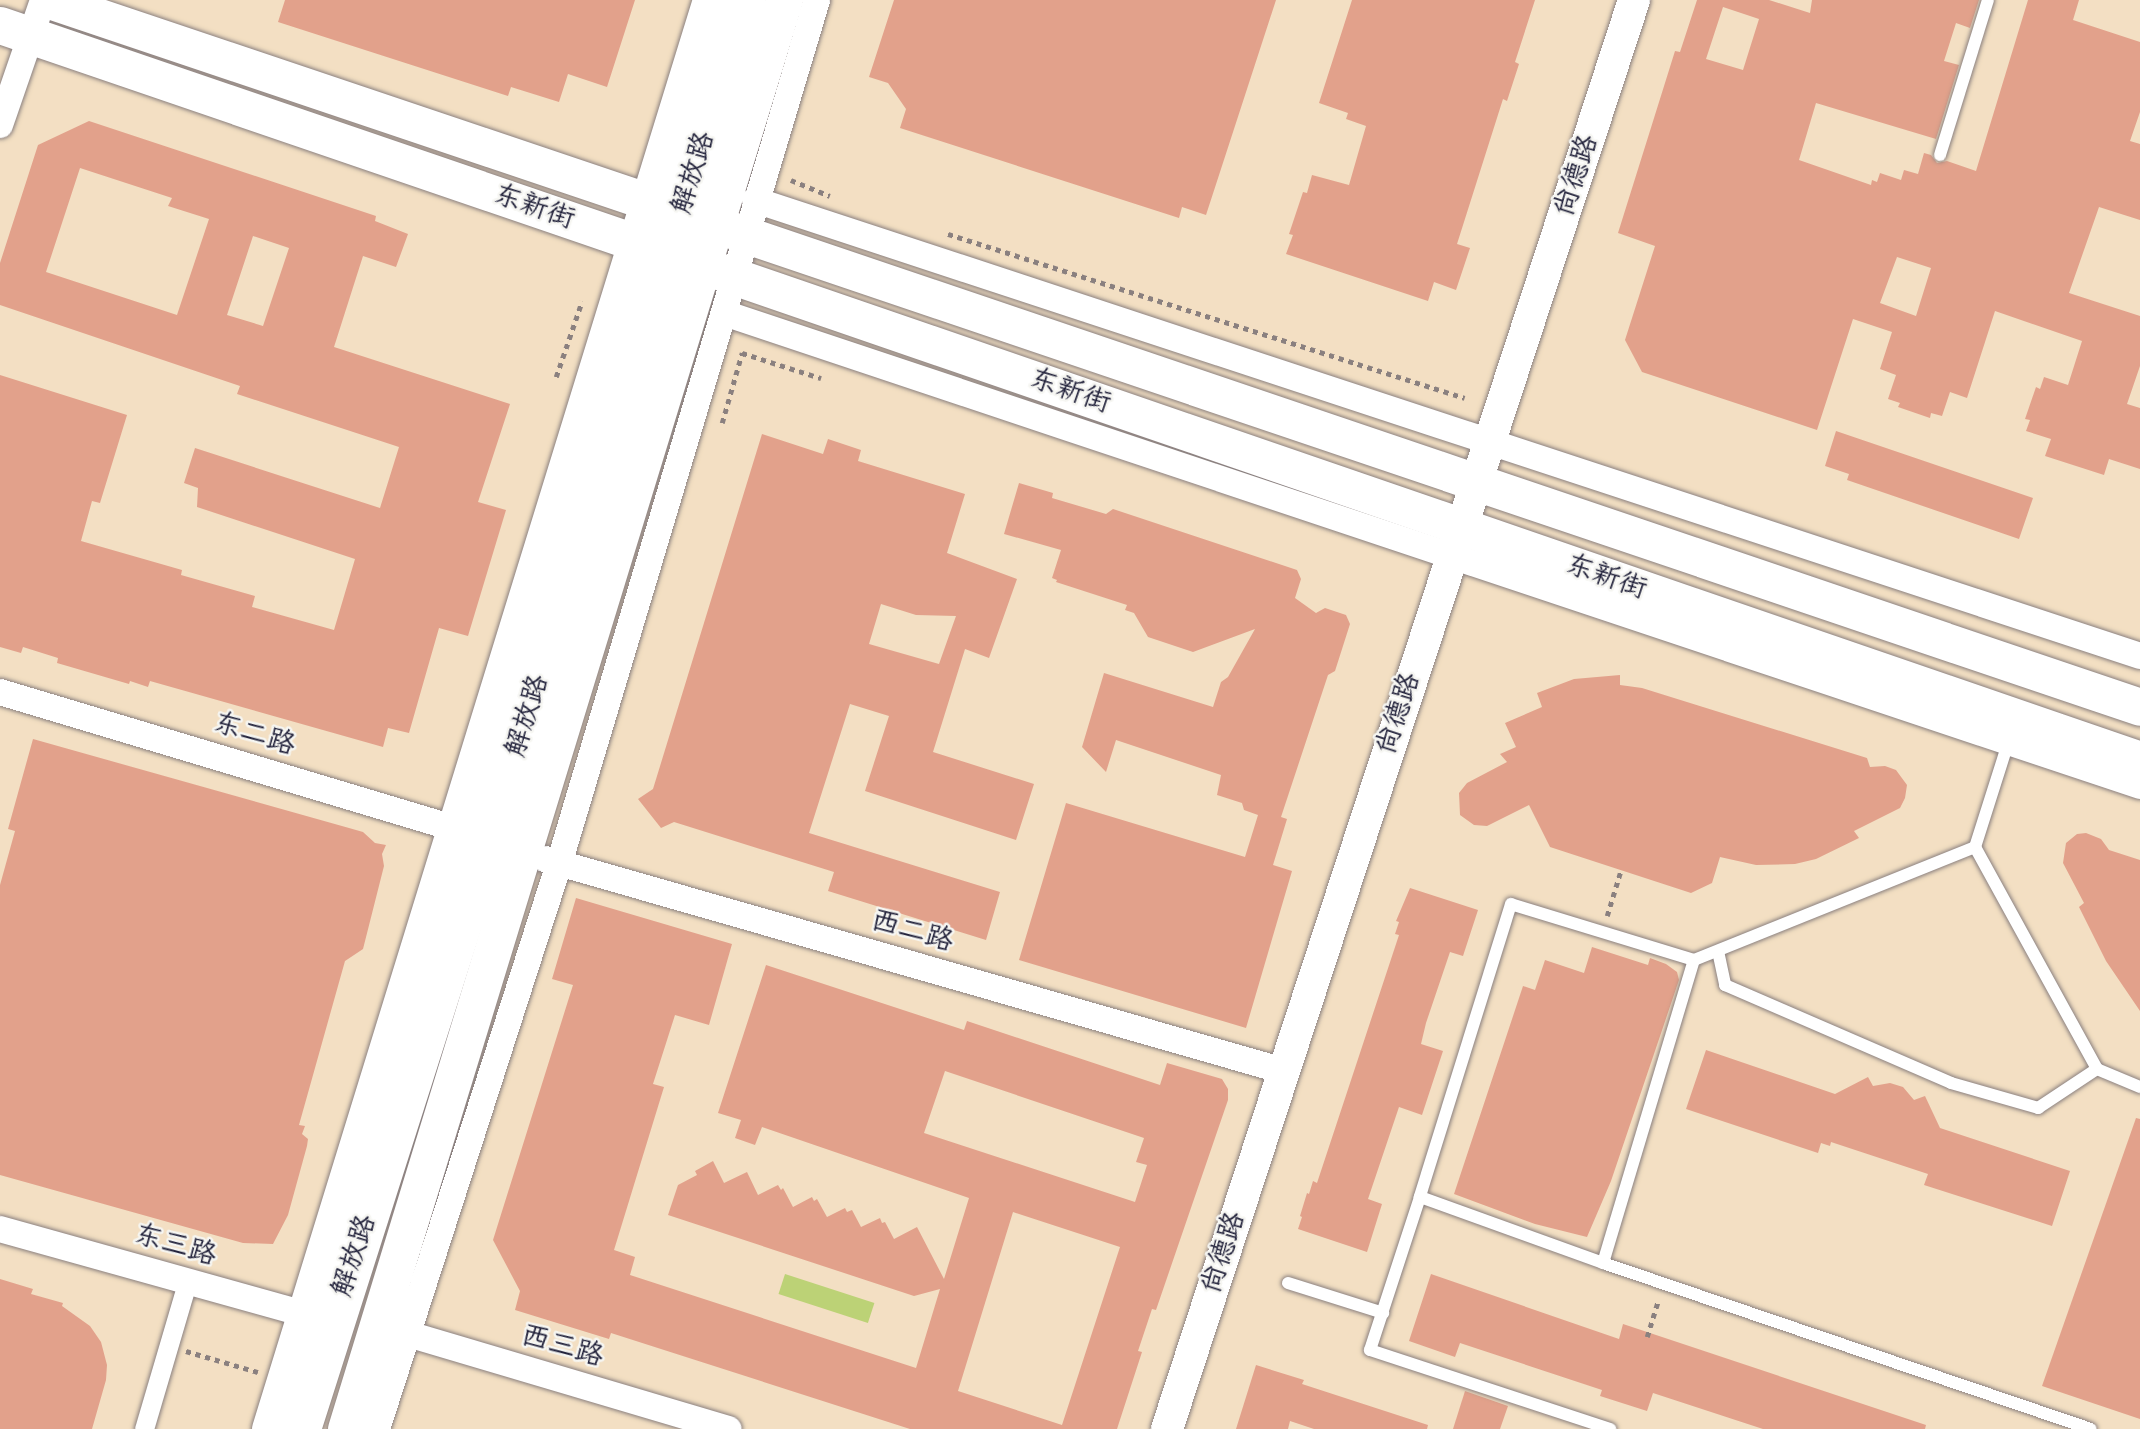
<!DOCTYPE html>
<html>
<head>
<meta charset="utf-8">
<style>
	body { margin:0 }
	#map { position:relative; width:2140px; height:1429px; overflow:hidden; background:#f3dfc3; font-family:Mynerve,"LXGW WenKai TC",sans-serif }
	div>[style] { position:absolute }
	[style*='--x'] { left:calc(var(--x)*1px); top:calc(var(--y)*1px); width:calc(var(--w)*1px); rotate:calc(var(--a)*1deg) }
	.green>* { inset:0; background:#bcd276; transform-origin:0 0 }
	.building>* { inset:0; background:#e2a18b }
	.path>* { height:4.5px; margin-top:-2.25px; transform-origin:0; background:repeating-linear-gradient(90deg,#8a807f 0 5px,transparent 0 10px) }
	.roads { filter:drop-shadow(0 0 2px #8a807f) drop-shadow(0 0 2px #8a807f) }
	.service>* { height:12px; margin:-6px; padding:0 6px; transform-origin:6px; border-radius:6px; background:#fff }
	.pedestrian>* { height:19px; margin:-9.5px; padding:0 9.5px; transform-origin:9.5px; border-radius:9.5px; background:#fff }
	.minor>* { height:26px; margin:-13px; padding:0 13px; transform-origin:13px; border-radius:13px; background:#fff }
	.tertiary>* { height:32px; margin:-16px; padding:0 16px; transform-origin:16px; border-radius:16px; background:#fff }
	.secondary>* { height:37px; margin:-18.5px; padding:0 18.5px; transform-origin:18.5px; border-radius:18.5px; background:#fff }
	span { translate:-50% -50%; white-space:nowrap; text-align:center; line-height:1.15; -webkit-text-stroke:5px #f6f6f2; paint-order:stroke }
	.street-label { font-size:28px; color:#22223b }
</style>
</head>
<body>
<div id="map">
	<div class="green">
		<div style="left:785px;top:1274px;width:94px;height:21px;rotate:18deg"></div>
	</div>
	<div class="building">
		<div style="clip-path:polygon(285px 0,635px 0,607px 87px,568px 74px,559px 102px,511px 87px,508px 96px,278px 22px)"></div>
		<div style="clip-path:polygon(894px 0,1276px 0,1206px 215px,1182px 207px,1179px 218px,900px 128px,906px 109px,888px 83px,869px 77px)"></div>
		<div style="clip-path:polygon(1352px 0,1535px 0,1515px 62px,1519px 64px,1507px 101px,1503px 99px,1457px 244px,1470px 248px,1456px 290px,1434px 282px,1428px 301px,1286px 254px,1293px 235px,1289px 234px,1303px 192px,1307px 193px,1312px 175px,1349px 185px,1366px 126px,1346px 119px,1348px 113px,1319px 103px)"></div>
		<div style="clip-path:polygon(evenodd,1697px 0,1769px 0,1810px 13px,1812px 0,1979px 0,1970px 28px,1956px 23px,1944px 61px,1959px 65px,1936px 139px,1816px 103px,1799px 160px,1871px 185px,1872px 180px,1877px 182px,1880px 173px,1901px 180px,1904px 170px,1918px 174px,1924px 153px,1931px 155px,1937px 163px,1947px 161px,1976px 171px,2028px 0,2079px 0,2073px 20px,2140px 42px,2140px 112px,2130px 141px,2140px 144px,2140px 220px,2099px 207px,2069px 293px,2140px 316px,2140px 366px,2127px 404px,2140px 408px,2140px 469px,2109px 459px,2104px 475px,2045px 456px,2051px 439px,2026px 431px,2030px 420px,2025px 419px,2036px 387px,2040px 389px,2044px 377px,2068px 385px,2082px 341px,1995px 311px,1967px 398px,1950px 392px,1942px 416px,1931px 413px,1930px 418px,1898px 407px,1900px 403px,1888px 399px,1896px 375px,1880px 369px,1892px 332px,1853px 319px,1817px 430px,1642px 372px,1625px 340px,1655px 246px,1618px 233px,1675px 51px,1680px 52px,1697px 0,1723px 7px,1759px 19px,1743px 70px,1706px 59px,1723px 7px,1697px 0,1897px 257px,1931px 268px,1916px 316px,1880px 303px,1897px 257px)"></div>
		<div style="clip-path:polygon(evenodd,89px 121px,376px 216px,375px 221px,408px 234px,396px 267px,363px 256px,334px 347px,510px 404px,478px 502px,506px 510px,468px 636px,439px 628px,409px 733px,388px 728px,383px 747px,150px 681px,148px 687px,130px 681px,129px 684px,57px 663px,58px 658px,23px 647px,21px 653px,0 647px,0 375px,127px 415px,100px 503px,92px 501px,81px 541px,182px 570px,181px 575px,255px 596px,252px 607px,334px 630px,355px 559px,197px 507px,198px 488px,184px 483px,195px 448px,380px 508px,399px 447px,237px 394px,240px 386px,0 305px,0 263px,38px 145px,89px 121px,80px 168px,172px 198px,168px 206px,209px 219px,177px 315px,46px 272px,80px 168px,89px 121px,253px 236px,289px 248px,263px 326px,227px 315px,253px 236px)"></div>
		<div style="clip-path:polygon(1836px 431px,2033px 498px,2019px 539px,1847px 480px,1849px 474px,1825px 466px)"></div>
		<div style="clip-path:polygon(evenodd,762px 434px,823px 454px,828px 439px,861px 450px,858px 461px,965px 494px,947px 553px,1017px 579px,989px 658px,965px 649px,933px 752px,1034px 784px,1016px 840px,865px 791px,889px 716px,850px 704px,809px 833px,1000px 892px,986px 940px,828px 891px,834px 872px,674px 822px,661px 828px,638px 799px,653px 789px,762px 434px,881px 604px,916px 615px,956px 616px,939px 664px,869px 644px,881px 604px)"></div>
		<div style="clip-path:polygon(1019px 483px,1053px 493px,1052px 498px,1106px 514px,1113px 509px,1297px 570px,1301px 579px,1295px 598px,1316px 613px,1325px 608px,1346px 615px,1350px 624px,1335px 671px,1328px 675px,1281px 817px,1287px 819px,1273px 865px,1292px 871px,1246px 1028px,1019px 960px,1066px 803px,1245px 857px,1258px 815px,1244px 810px,1242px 803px,1217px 795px,1221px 775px,1116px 740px,1106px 772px,1082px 747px,1104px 673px,1213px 707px,1221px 682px,1228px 677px,1255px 629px,1193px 652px,1148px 637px,1134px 613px,1125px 610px,1127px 605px,1056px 582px,1057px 580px,1052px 578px,1061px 550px,1004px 534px)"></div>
		<div style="clip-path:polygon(1620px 675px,1620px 685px,1642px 688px,1867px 758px,1870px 767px,1885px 766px,1896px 770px,1907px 785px,1905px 798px,1900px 808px,1854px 831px,1859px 838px,1816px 859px,1795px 864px,1756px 865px,1720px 857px,1712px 883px,1691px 893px,1550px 847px,1529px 805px,1487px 826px,1474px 825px,1460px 815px,1459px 793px,1467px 783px,1507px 762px,1500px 754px,1516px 747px,1505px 723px,1542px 707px,1537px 693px,1574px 679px)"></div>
		<div style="clip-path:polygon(33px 739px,349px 828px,363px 832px,375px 843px,386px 845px,382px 854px,384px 866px,363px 949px,345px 961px,299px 1125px,305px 1126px,302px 1134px,308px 1139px,307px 1146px,288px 1215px,273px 1244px,243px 1243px,0 1175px,0 885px,15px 831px,8px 829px)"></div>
		<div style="clip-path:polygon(2086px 833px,2101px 839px,2109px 850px,2140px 860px,2140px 1011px,2106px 961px,2079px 907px,2084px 903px,2063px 863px,2066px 843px,2077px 834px)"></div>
		<div style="clip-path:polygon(1410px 888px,1478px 910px,1463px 956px,1450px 952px,1426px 1023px,1421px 1044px,1443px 1051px,1422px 1115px,1399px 1107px,1368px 1199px,1382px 1204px,1367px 1252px,1298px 1229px,1302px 1217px,1300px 1216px,1307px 1193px,1309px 1194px,1313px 1181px,1317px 1183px,1399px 935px,1395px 934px,1399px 922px,1396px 921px)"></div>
		<div style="clip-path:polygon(evenodd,576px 898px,732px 944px,709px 1025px,675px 1015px,653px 1084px,664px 1087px,614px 1250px,635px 1257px,630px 1275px,916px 1368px,940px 1289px,914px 1296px,668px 1215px,678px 1185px,697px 1175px,695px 1171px,713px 1161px,724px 1183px,747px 1172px,758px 1195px,778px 1185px,781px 1190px,783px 1188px,793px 1207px,812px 1197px,814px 1201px,817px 1199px,827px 1217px,845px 1208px,847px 1212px,852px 1210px,861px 1227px,880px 1218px,882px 1223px,885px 1222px,894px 1239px,917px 1227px,944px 1279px,969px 1198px,762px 1127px,755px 1145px,735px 1138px,741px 1120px,718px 1113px,766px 965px,964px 1030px,967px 1021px,1160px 1085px,1167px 1063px,1222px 1079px,1228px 1089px,1228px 1100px,1156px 1310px,1152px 1309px,1138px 1351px,1142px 1352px,1117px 1429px,910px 1429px,611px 1333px,609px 1339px,515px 1310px,520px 1291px,493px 1240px,573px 985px,552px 979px,576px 898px,945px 1071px,1144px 1138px,1136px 1162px,1147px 1165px,1135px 1202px,924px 1133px,945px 1071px,576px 898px,1013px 1212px,1120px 1247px,1062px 1425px,958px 1391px,1013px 1212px)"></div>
		<div style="clip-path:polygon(1592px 947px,1648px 965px,1650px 958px,1666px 964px,1677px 972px,1679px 980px,1611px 1181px,1587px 1237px,1535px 1224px,1454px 1194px,1523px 986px,1535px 990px,1545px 960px,1584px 973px)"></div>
		<div style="clip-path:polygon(1706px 1050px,1835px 1094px,1868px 1077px,1873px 1086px,1890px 1083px,1903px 1087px,1914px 1100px,1925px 1096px,1940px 1128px,2070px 1171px,2052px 1226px,1924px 1185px,1928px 1174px,1831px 1142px,1830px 1146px,1821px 1143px,1818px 1153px,1686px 1109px)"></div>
		<div style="clip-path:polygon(2136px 1118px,2140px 1119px,2140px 1419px,2042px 1386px)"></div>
		<div style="clip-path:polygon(1431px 1274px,1619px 1339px,1623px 1324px,1926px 1425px,1925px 1429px,1763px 1429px,1653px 1393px,1647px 1411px,1600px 1396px,1602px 1390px,1460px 1343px,1455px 1357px,1409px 1341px)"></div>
		<div style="clip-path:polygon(0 1279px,33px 1289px,31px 1294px,63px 1303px,62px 1306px,90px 1326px,101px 1342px,107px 1365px,106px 1380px,92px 1429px,0 1429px)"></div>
		<div style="clip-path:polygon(1256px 1365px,1304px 1380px,1302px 1384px,1428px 1425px,1427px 1429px,1314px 1429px,1290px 1421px,1288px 1429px,1236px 1429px)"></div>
		<div style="clip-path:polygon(1465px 1391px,1508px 1406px,1500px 1429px,1453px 1429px)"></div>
	</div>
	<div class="path">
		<div style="--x:791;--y:180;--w:42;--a:22.3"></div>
		<div style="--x:948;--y:234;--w:542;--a:17.6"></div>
		<div style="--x:556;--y:377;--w:80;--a:-71.1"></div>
		<div style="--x:722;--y:423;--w:73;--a:-74.1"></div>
		<div style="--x:742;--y:353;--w:83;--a:17.6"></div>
		<div style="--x:1607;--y:916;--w:48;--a:-73.1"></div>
		<div style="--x:1647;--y:1337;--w:38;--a:-73"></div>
		<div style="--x:186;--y:1351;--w:75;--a:16.3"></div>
	</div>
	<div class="roads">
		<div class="service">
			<div style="--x:1940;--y:155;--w:162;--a:-72.8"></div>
			<div style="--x:2009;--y:740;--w:112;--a:107.6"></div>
			<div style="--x:1975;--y:847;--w:253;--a:61.2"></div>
			<div style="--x:2097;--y:1069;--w:47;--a:22.7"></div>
			<div style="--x:1718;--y:951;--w:35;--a:78"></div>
			<div style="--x:1725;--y:985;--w:246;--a:23.4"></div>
			<div style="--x:1951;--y:1083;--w:91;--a:16"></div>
			<div style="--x:2038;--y:1108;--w:71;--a:-33.5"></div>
			<div style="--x:1694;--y:960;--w:191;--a:-163"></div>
			<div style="--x:1511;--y:904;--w:307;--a:107.3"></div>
			<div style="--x:1420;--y:1197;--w:195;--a:19.8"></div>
			<div style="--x:1603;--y:1263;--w:316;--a:-73.3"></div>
			<div style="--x:1694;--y:960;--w:303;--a:-21.9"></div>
			<div style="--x:1420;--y:1197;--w:161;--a:108.1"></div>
			<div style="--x:1370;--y:1350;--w:253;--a:18.2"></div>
			<div style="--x:1603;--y:1263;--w:515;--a:18.79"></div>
			<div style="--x:1288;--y:1283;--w:100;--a:17.5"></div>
		</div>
		<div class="pedestrian">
			<div style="--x:144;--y:1429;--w:152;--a:-73.6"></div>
		</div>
		<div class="minor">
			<div style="--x:0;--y:125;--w:132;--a:-71"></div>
			<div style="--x:755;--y:200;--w:1458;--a:18.22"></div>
			<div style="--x:724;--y:313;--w:1493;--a:18.47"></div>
			<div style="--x:0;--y:692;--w:492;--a:16.7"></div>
			<div style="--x:545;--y:859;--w:769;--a:16.01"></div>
			<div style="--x:0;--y:1229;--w:334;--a:15.6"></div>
			<div style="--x:391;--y:1329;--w:352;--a:16.5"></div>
			<div style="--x:377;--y:1429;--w:594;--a:-72.15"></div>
			<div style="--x:559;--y:864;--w:902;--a:-73.37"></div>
		</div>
		<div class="tertiary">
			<div style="--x:1167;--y:1429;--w:1503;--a:-71.9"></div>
		</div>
		<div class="secondary">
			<div style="--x:49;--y:0;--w:655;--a:18.6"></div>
			<div style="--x:0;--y:25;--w:695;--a:18.88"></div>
			<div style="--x:717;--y:225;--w:1502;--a:18.71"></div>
			<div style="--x:704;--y:266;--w:1519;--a:18.98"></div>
			<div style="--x:270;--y:1429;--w:1496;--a:-72.85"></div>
			<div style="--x:302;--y:1429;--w:619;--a:-72.33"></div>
			<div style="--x:490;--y:839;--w:877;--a:-72.97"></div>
			<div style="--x:346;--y:1429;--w:1495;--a:-72.96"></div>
		</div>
	</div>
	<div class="street-label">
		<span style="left:694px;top:173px;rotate:-73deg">解放路</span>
		<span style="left:1577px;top:176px;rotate:-72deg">尚德路</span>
		<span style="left:534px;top:208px;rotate:19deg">东新街</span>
		<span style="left:1070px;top:392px;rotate:19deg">东新街</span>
		<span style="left:1606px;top:578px;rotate:19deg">东新街</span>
		<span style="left:1399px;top:714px;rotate:-72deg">尚德路</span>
		<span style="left:528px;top:716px;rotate:-73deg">解放路</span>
		<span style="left:254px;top:735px;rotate:17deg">东二路</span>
		<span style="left:912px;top:932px;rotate:16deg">西二路</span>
		<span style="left:175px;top:1246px;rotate:16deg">东三路</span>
		<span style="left:1224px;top:1253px;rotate:-72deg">尚德路</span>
		<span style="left:355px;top:1256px;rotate:-72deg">解放路</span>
		<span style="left:562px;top:1347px;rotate:16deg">西三路</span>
	</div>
</div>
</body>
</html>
